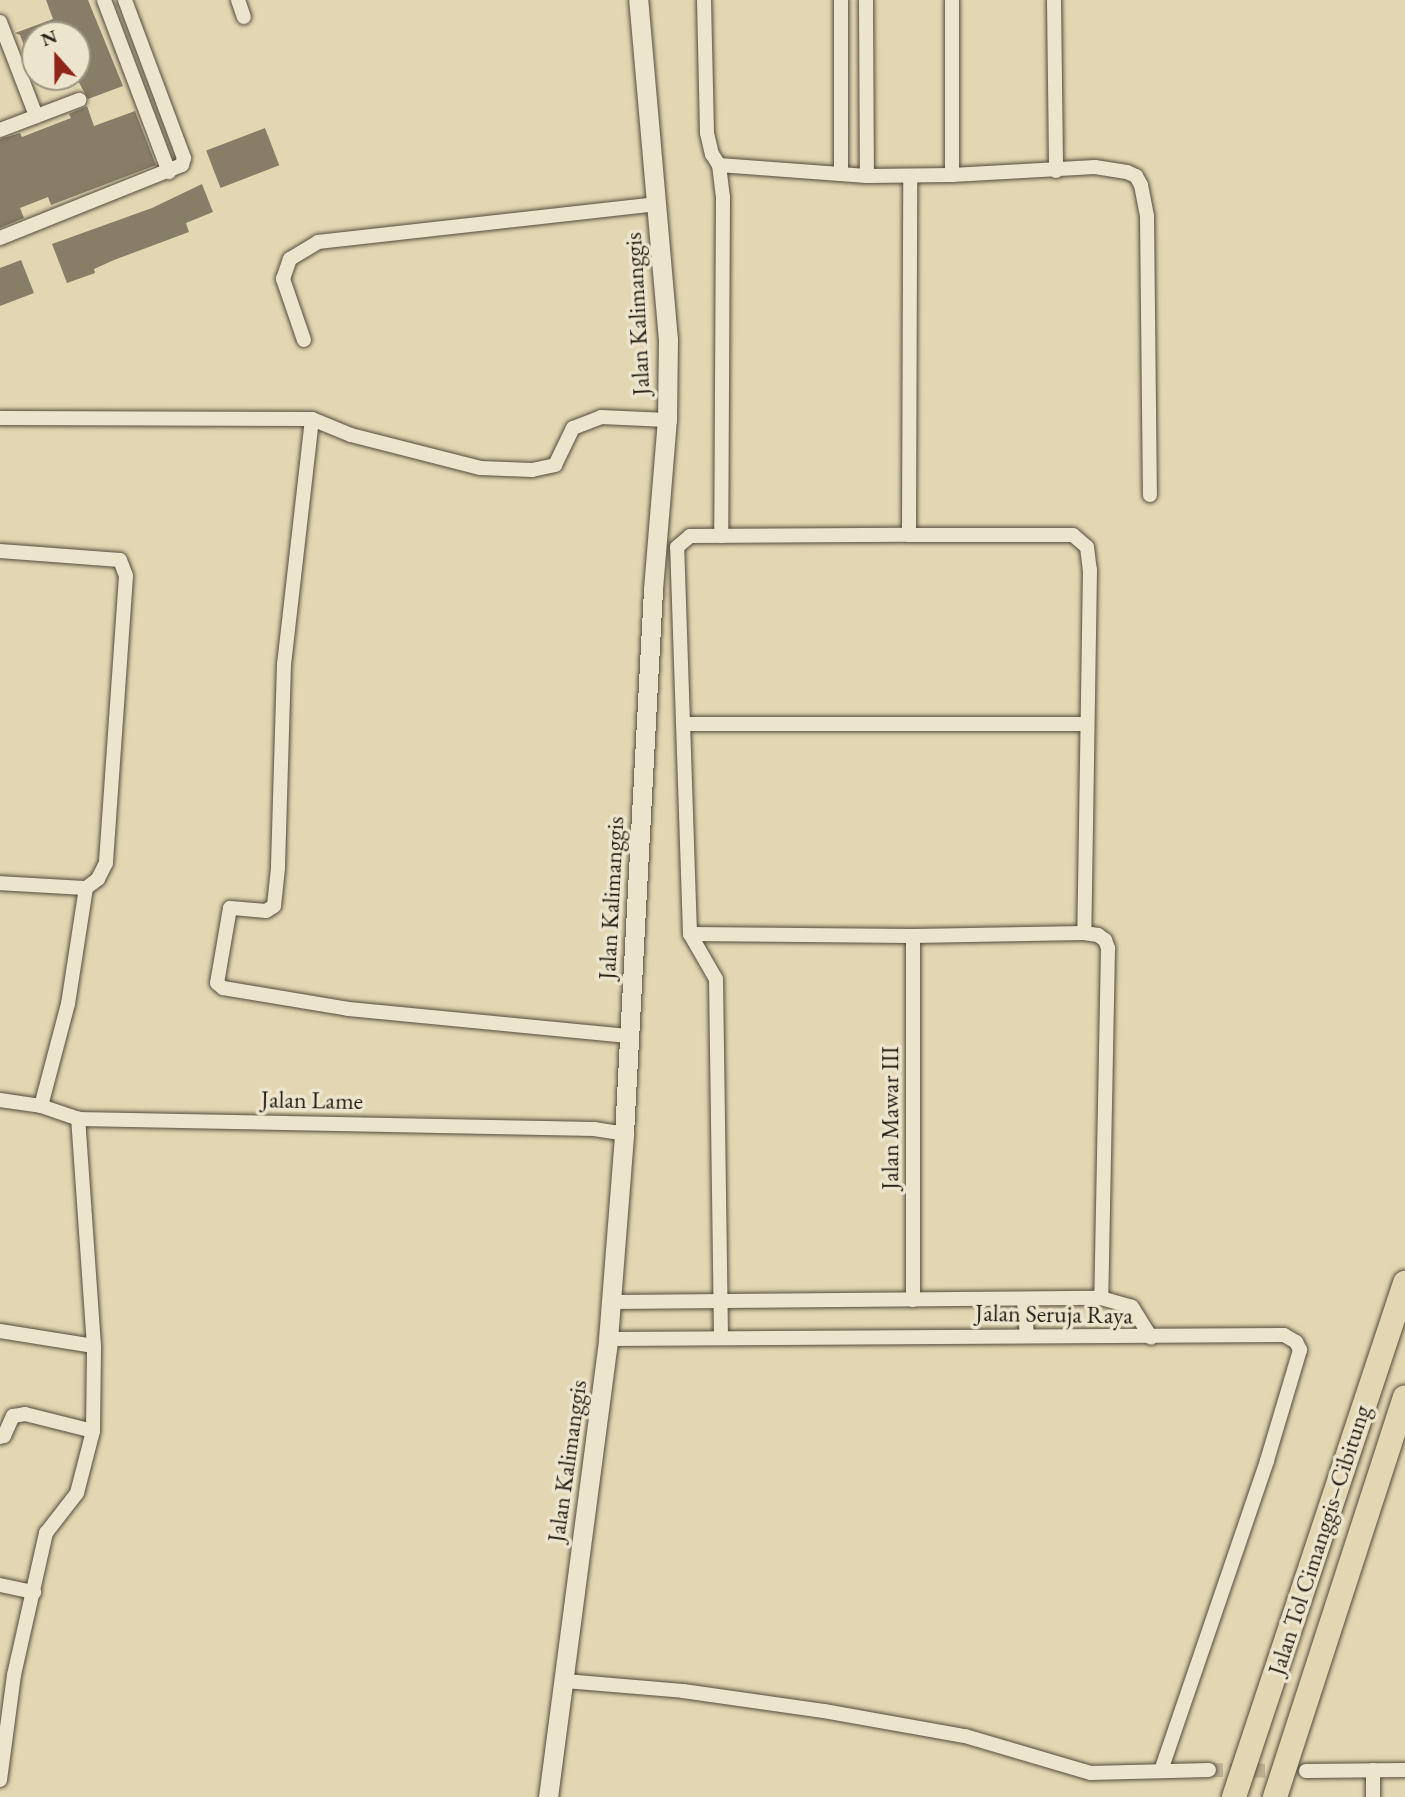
<!DOCTYPE html>
<html>
<head>
<meta charset="utf-8">
<style>
	body { margin:0 }
	#map { position:relative; width:1405px; height:1797px; overflow:hidden; background:#e3d6b2; font-family:"EB Garamond",serif }
	div>[style] { position:absolute }
	[style*='--x'] { left:calc(var(--x)*1px); top:calc(var(--y)*1px); width:calc(var(--w)*1px); rotate:calc(var(--a)*1deg) }
	.building>* { inset:0; background:#887e67; transform-origin:0 0 }
	.minor-tunnel>* { height:14px; margin-top:-7px; transform-origin:0; background:repeating-linear-gradient(90deg,#bdb193 0 14px,transparent 0 21px) }
	.roads { filter:drop-shadow(0 0 2px #544c3c) drop-shadow(0 0 2px #544c3c) }
	.minor>* { height:14px; margin:-7px; padding:0 7px; transform-origin:7px; border-radius:7px; background:#ede4cd }
	.secondary>* { height:19px; margin:-9.5px; padding:0 9.5px; transform-origin:9.5px; border-radius:9.5px; background:#ede4cd }
	.motorway>* { height:24px; margin:-12px; padding:0 12px; transform-origin:12px; border-radius:12px; background:#e3d6b2 }
	span { translate:-50% -50%; white-space:nowrap; text-align:center; line-height:1.15; -webkit-text-stroke:7px #ede4cd; paint-order:stroke }
	.street-label { font-size:24px; color:#251e15 }
	.north { position:absolute; left:21px; top:21px; width:70px; height:70px; box-sizing:border-box; background:#ede4cd; border:2px solid #9d9583; border-radius:50%; rotate:339deg; font-size:19px; font-weight:700; line-height:28px; text-align:center; color:#251e15 }
	.north::after { content:''; display:block; margin:auto; width:24px; height:32px; background:#8f2418; clip-path:polygon(50% 0,100% 100%,50% 72%,0 100%) }
</style>
</head>
<body>
<div id="map">
	<div class="building">
		<div style="clip-path:polygon(46px 0,88px 0,123px 86px,88px 99px,77px 79px,77px 35px,35px 35px,34px 71px,20px 35px,15px 33px,53px 19px)"></div>
		<div style="clip-path:polygon(87px 106px,94px 126px,135px 111px,156px 165px,51px 205px,48px 197px,20px 208px,24px 218px,0 228px,0 139px,20px 133px,22px 137px,71px 118px,69px 114px)"></div>
		<div style="left:265px;top:128px;width:40px;height:63px;rotate:69deg"></div>
		<div style="clip-path:polygon(202px 184px,213px 212px,186px 223px,189px 232px,114px 260px,94px 269px,95px 273px,67px 283px,52px 244px,152px 208px)"></div>
		<div style="clip-path:polygon(21px 260px,34px 293px,0 306px,0 268px)"></div>
	</div>
	<div class="minor-tunnel">
		<div style="--x:1209;--y:1770;--w:79;--a:0.7"></div>
	</div>
	<div class="roads">
		<div class="minor">
			<div style="--x:104;--y:0;--w:184;--a:69.3"></div>
			<div style="--x:238;--y:0;--w:18;--a:71"></div>
			<div style="--x:704;--y:0;--w:133;--a:88.7"></div>
			<div style="--x:707;--y:133;--w:22;--a:77"></div>
			<div style="--x:712;--y:154;--w:13;--a:58"></div>
			<div style="--x:719;--y:165;--w:32;--a:83"></div>
			<div style="--x:723;--y:197;--w:339;--a:90.3"></div>
			<div style="--x:841;--y:0;--w:174;--a:90"></div>
			<div style="--x:866;--y:0;--w:176;--a:89.7"></div>
			<div style="--x:952;--y:0;--w:175;--a:90"></div>
			<div style="--x:1054;--y:0;--w:171;--a:89.3"></div>
			<div style="--x:0;--y:22;--w:101;--a:69"></div>
			<div style="--x:0;--y:130;--w:85;--a:-20.8"></div>
			<div style="--x:719;--y:165;--w:148;--a:4.3"></div>
			<div style="--x:867;--y:176;--w:85;--a:-0.7"></div>
			<div style="--x:952;--y:175;--w:143;--a:-3.2"></div>
			<div style="--x:1095;--y:167;--w:32;--a:9"></div>
			<div style="--x:1127;--y:172;--w:10;--a:24"></div>
			<div style="--x:1136;--y:176;--w:10;--a:61"></div>
			<div style="--x:1141;--y:185;--w:32;--a:79"></div>
			<div style="--x:1147;--y:216;--w:279;--a:89.4"></div>
			<div style="--x:0;--y:238;--w:196;--a:-21.9"></div>
			<div style="--x:182;--y:165;--w:7;--a:-74"></div>
			<div style="--x:184;--y:158;--w:169;--a:-110.5"></div>
			<div style="--x:304;--y:340;--w:65;--a:-109"></div>
			<div style="--x:283;--y:279;--w:21;--a:-71"></div>
			<div style="--x:290;--y:259;--w:33;--a:-31"></div>
			<div style="--x:318;--y:242;--w:339;--a:-6.4"></div>
			<div style="--x:0;--y:418;--w:312;--a:0.2"></div>
			<div style="--x:312;--y:419;--w:42;--a:22.3"></div>
			<div style="--x:351;--y:435;--w:133;--a:14.3"></div>
			<div style="--x:480;--y:468;--w:52;--a:2.2"></div>
			<div style="--x:532;--y:470;--w:24;--a:-12"></div>
			<div style="--x:555;--y:465;--w:41;--a:-64.1"></div>
			<div style="--x:573;--y:428;--w:30;--a:-21"></div>
			<div style="--x:601;--y:417;--w:66;--a:2.6"></div>
			<div style="--x:312;--y:419;--w:247;--a:96.5"></div>
			<div style="--x:284;--y:664;--w:204;--a:91.7"></div>
			<div style="--x:278;--y:868;--w:38;--a:96"></div>
			<div style="--x:274;--y:906;--w:9;--a:148"></div>
			<div style="--x:266;--y:911;--w:36;--a:-175"></div>
			<div style="--x:230;--y:908;--w:76;--a:99.8"></div>
			<div style="--x:217;--y:983;--w:8;--a:40"></div>
			<div style="--x:223;--y:988;--w:127;--a:9.5"></div>
			<div style="--x:348;--y:1009;--w:282;--a:5.5"></div>
			<div style="--x:909;--y:535;--w:359;--a:-89.8"></div>
			<div style="--x:0;--y:551;--w:120;--a:4.3"></div>
			<div style="--x:120;--y:560;--w:17;--a:69"></div>
			<div style="--x:126;--y:576;--w:288;--a:94"></div>
			<div style="--x:106;--y:863;--w:18;--a:117"></div>
			<div style="--x:98;--y:879;--w:15;--a:143"></div>
			<div style="--x:86;--y:888;--w:86;--a:-176.7"></div>
			<div style="--x:683;--y:724;--w:402;--a:0"></div>
			<div style="--x:690;--y:934;--w:223;--a:0.5"></div>
			<div style="--x:913;--y:936;--w:171;--a:-1"></div>
			<div style="--x:1084;--y:933;--w:14;--a:8"></div>
			<div style="--x:1098;--y:935;--w:9;--a:36"></div>
			<div style="--x:1105;--y:940;--w:9;--a:69"></div>
			<div style="--x:1108;--y:948;--w:350;--a:91.1"></div>
			<div style="--x:913;--y:936;--w:364;--a:90"></div>
			<div style="--x:0;--y:1100;--w:41;--a:8.3"></div>
			<div style="--x:41;--y:1106;--w:39;--a:19"></div>
			<div style="--x:78;--y:1119;--w:516;--a:1.11"></div>
			<div style="--x:594;--y:1129;--w:30;--a:9"></div>
			<div style="--x:41;--y:1106;--w:106;--a:-75.2"></div>
			<div style="--x:68;--y:1004;--w:117;--a:-81.2"></div>
			<div style="--x:1024;--y:1301;--w:35;--a:85"></div>
			<div style="--x:611;--y:1302;--w:490;--a:-0.5"></div>
			<div style="--x:1101;--y:1298;--w:32;--a:16"></div>
			<div style="--x:1132;--y:1307;--w:36;--a:58"></div>
			<div style="--x:0;--y:1331;--w:95;--a:9.1"></div>
			<div style="--x:721;--y:1336;--w:357;--a:-90.8"></div>
			<div style="--x:716;--y:979;--w:52;--a:-120"></div>
			<div style="--x:690;--y:934;--w:387;--a:-91.9"></div>
			<div style="--x:677;--y:547;--w:17;--a:-40"></div>
			<div style="--x:690;--y:536;--w:219;--a:-0.3"></div>
			<div style="--x:909;--y:535;--w:164;--a:0"></div>
			<div style="--x:1073;--y:535;--w:18;--a:41"></div>
			<div style="--x:1087;--y:547;--w:23;--a:83"></div>
			<div style="--x:1090;--y:570;--w:363;--a:90.9"></div>
			<div style="--x:608;--y:1339;--w:676;--a:-0.34"></div>
			<div style="--x:1284;--y:1335;--w:14;--a:30"></div>
			<div style="--x:1296;--y:1342;--w:9;--a:63"></div>
			<div style="--x:1300;--y:1350;--w:116;--a:106.6"></div>
			<div style="--x:1267;--y:1461;--w:327;--a:108.9"></div>
			<div style="--x:0;--y:1437;--w:4;--a:-14"></div>
			<div style="--x:4;--y:1436;--w:22;--a:-66"></div>
			<div style="--x:13;--y:1416;--w:12;--a:-9"></div>
			<div style="--x:25;--y:1414;--w:70;--a:14"></div>
			<div style="--x:0;--y:1585;--w:35;--a:12"></div>
			<div style="--x:565;--y:1681;--w:118;--a:4.8"></div>
			<div style="--x:683;--y:1691;--w:142;--a:8.1"></div>
			<div style="--x:824;--y:1711;--w:143;--a:10.1"></div>
			<div style="--x:965;--y:1736;--w:131;--a:16.4"></div>
			<div style="--x:1091;--y:1773;--w:118;--a:-1.5"></div>
			<div style="--x:1306;--y:1771;--w:99;--a:-0.6"></div>
			<div style="--x:0;--y:1780;--w:106;--a:-82.4"></div>
			<div style="--x:14;--y:1675;--w:146;--a:-77.3"></div>
			<div style="--x:46;--y:1533;--w:51;--a:-52.2"></div>
			<div style="--x:77;--y:1493;--w:64;--a:-75.5"></div>
			<div style="--x:93;--y:1431;--w:85;--a:-89.3"></div>
			<div style="--x:94;--y:1346;--w:228;--a:-94"></div>
			<div style="--x:1373;--y:1797;--w:27;--a:-90"></div>
		</div>
		<div class="secondary">
			<div style="--x:548;--y:1797;--w:462;--a:-82.5"></div>
			<div style="--x:608;--y:1339;--w:206;--a:-85.5"></div>
			<div style="--x:624;--y:1134;--w:546;--a:-86.95"></div>
			<div style="--x:653;--y:589;--w:170;--a:-85.3"></div>
			<div style="--x:667;--y:420;--w:80;--a:-89.3"></div>
			<div style="--x:668;--y:340;--w:341;--a:-95"></div>
		</div>
		<div class="motorway">
			<div style="--x:1234;--y:1797;--w:542;--a:-71.6"></div>
			<div style="--x:1275;--y:1797;--w:420;--a:-72"></div>
		</div>
	</div>
	<div class="street-label">
		<span style="left:637px;top:314px;rotate:-93deg">Jalan Kalimanggis</span>
		<span style="left:611px;top:898px;rotate:-87deg">Jalan Kalimanggis</span>
		<span style="left:312px;top:1100px;rotate:1deg">Jalan Lame</span>
		<span style="left:890px;top:1118px;rotate:-90deg">Jalan Mawar III</span>
		<span style="left:1054px;top:1314px;rotate:1deg">Jalan Seruja Raya</span>
		<span style="left:567px;top:1461px;rotate:-82deg">Jalan Kalimanggis</span>
		<span style="left:1319px;top:1540px;rotate:-72deg">Jalan Tol Cimanggis–Cibitung</span>
	</div>
	<div class="north">N</div>
</div>
</body>
</html>
